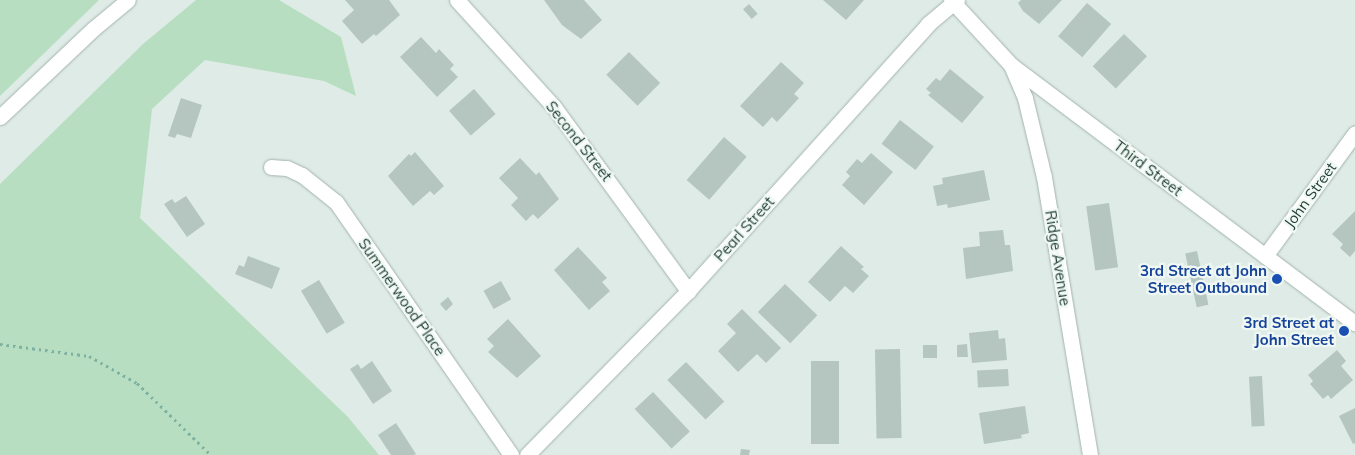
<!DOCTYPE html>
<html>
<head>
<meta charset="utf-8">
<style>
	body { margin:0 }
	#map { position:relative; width:1355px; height:455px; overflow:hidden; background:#dfebe6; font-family:Mulish,sans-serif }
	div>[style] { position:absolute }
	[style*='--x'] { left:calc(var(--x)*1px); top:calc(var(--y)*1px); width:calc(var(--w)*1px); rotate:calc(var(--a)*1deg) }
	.green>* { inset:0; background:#b7dec1 }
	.building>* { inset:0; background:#b4c6bf; transform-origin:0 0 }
	.path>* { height:3px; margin-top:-1.5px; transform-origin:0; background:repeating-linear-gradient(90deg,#7eb1a1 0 2.5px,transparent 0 6.5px) }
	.roads { filter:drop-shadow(0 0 1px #a2b3ad) drop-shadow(0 0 1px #a2b3ad) }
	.minor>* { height:15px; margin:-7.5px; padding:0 7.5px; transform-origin:7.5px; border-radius:7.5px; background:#fff }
	.dots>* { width:14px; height:14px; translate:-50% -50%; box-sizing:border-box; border:2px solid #f0f8f4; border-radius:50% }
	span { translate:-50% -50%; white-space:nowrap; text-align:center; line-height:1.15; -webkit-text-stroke:4.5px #f0f8f4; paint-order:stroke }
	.street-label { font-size:15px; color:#1f3c34 }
	.transit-label { font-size:15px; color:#164399; font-weight:700 }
	.right { translate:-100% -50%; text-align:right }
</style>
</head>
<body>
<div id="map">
	<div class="green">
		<div style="clip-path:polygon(0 0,99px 0,0 96px)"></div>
		<div style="clip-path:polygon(196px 0,279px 0,341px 37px,356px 96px,324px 81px,205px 60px,152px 109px,140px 218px,348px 417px,379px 455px,0 455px,0 184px,143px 44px)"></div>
	</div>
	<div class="building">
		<div style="clip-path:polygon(345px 0,389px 0,400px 15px,376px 36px,374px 34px,362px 44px,342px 21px,354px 10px)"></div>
		<div style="clip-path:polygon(544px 0,584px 0,602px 20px,581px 39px,562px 25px)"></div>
		<div style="clip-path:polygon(823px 0,864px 0,846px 20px)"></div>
		<div style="clip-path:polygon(1021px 0,1062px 0,1039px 24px,1023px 11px,1018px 3px)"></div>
		<div style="left:1087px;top:3px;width:32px;height:44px;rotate:41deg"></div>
		<div style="left:749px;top:4px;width:13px;height:8px;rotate:48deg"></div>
		<div style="left:1124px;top:34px;width:32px;height:45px;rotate:44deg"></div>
		<div style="clip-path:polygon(421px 37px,436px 53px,439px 49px,454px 65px,450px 69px,458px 77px,437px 97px,400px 57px)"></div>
		<div style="left:629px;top:52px;width:44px;height:32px;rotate:45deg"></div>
		<div style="clip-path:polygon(781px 62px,804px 83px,794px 94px,799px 98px,777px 122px,772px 117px,763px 127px,740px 106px)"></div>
		<div style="clip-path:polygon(950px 69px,984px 97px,962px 123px,928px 95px,931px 93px,926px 89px,936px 78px,940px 81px)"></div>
		<div style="left:474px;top:89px;width:33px;height:33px;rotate:49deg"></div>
		<div style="clip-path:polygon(181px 98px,202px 105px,191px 138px,177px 134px,175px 138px,168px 136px)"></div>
		<div style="left:900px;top:120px;width:43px;height:30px;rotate:38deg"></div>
		<div style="left:724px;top:137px;width:30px;height:57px;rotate:41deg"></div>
		<div style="clip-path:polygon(415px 152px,444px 186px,434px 195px,430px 191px,413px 206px,388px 176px,409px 154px,411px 156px)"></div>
		<div style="clip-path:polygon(871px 153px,893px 172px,864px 205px,842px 185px,850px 176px,846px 172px,857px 159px,862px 163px)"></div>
		<div style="clip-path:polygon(520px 158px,536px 175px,539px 172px,559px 199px,538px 219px,533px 214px,526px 221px,511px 205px,518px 198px,499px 178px)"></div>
		<div style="clip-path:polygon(984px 170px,990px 200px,948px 208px,947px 204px,937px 206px,933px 186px,943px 184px,942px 178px)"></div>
		<div style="clip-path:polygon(186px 196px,205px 224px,187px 237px,164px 204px,172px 199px,175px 203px)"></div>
		<div style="left:1109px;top:203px;width:65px;height:23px;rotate:82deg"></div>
		<div style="clip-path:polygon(1355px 211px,1355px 251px,1350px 257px,1340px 248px,1343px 244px,1332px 234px)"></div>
		<div style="clip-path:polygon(1003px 230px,1005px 245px,1010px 245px,1013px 271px,966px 279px,963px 248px,980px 246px,979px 232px)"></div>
		<div style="clip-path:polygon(841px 246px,864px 267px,861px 269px,869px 276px,853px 293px,845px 286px,830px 302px,808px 282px)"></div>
		<div style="clip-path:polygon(578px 247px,607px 278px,602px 282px,610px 291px,589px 310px,554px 270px)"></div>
		<div style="left:1197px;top:251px;width:55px;height:12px;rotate:78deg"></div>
		<div style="clip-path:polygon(248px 256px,280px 268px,272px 289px,235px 274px,239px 265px,244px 267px)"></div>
		<div style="left:319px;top:280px;width:50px;height:21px;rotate:59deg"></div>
		<div style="left:501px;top:281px;width:21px;height:20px;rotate:61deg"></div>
		<div style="left:785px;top:284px;width:45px;height:39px;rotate:44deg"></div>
		<div style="clip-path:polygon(448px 297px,453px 304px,446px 311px,440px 304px)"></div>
		<div style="clip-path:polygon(742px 309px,781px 348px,766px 363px,757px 354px,738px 372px,718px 351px,736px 333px,727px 324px)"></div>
		<div style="clip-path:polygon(508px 319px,541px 356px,517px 378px,488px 352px,494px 346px,487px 339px)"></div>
		<div style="clip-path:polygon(998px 330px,999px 339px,1005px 338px,1007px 360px,972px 363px,969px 333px)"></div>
		<div style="clip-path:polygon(967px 344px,968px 357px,957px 357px,957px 345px)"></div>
		<div style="left:923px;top:345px;width:14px;height:13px"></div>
		<div style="left:900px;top:349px;width:89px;height:25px;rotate:89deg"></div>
		<div style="clip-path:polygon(1337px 350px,1346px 361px,1341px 366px,1353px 380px,1331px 399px,1328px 395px,1323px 399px,1310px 384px,1313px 381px,1308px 375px)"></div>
		<div style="clip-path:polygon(372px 361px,392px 391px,373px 404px,350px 369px,358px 364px,361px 369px)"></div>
		<div style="left:811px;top:361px;width:28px;height:83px"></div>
		<div style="left:686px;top:362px;width:55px;height:26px;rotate:46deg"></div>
		<div style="left:1008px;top:369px;width:17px;height:31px;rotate:87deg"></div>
		<div style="left:1262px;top:376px;width:50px;height:13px;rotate:87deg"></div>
		<div style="left:653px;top:392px;width:54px;height:25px;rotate:47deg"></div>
		<div style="clip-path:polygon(1025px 406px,1029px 433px,1021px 435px,1022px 438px,984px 444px,979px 413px)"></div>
		<div style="clip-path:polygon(1355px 408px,1355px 443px,1353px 444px,1339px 416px)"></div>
		<div style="clip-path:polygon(396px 423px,416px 454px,414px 455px,391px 455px,378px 435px)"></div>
		<div style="clip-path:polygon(741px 449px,750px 450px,749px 455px,740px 455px)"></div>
	</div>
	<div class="path">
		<div style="--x:0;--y:344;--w:90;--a:7.7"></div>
		<div style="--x:89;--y:356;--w:55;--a:29.4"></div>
		<div style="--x:137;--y:383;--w:103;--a:44.2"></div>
	</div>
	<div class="roads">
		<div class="minor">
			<div style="--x:457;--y:0;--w:144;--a:47.8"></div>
			<div style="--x:554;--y:107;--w:228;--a:53.9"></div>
			<div style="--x:951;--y:0;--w:88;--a:47.3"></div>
			<div style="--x:1011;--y:65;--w:430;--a:36.9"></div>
			<div style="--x:1011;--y:65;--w:36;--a:67"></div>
			<div style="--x:1025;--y:98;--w:81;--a:76.5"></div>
			<div style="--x:1044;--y:177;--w:282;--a:80.6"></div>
			<div style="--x:0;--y:117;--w:128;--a:-43.4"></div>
			<div style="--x:93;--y:29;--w:45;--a:-39.6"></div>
			<div style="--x:271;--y:167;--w:16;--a:4"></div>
			<div style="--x:287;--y:168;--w:17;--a:25"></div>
			<div style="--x:302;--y:175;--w:43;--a:38.5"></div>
			<div style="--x:336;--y:202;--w:308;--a:55.3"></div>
			<div style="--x:1265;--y:256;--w:152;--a:-53.8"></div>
			<div style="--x:527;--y:455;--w:230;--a:-45.5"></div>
			<div style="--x:688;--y:291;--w:359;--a:-48"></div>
			<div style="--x:928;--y:24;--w:38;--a:-40"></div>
		</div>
	</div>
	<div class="dots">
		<div style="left:1277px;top:279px;background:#1a4fb4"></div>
		<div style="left:1344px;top:331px;background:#1a4fb4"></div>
	</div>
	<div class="street-label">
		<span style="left:579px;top:141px;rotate:52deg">Second Street</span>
		<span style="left:1148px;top:168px;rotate:37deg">Third Street</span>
		<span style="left:1310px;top:195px;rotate:-54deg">John Street</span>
		<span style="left:744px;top:229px;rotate:-48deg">Pearl Street</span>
		<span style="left:1058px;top:258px;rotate:81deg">Ridge Avenue</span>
		<span style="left:402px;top:297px;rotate:55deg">Summerwood Place</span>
	</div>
	<div class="transit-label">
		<span class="right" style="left:1267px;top:279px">3rd Street at John<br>Street Outbound</span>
		<span class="right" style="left:1334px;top:331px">3rd Street at<br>John Street</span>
	</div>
</div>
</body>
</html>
